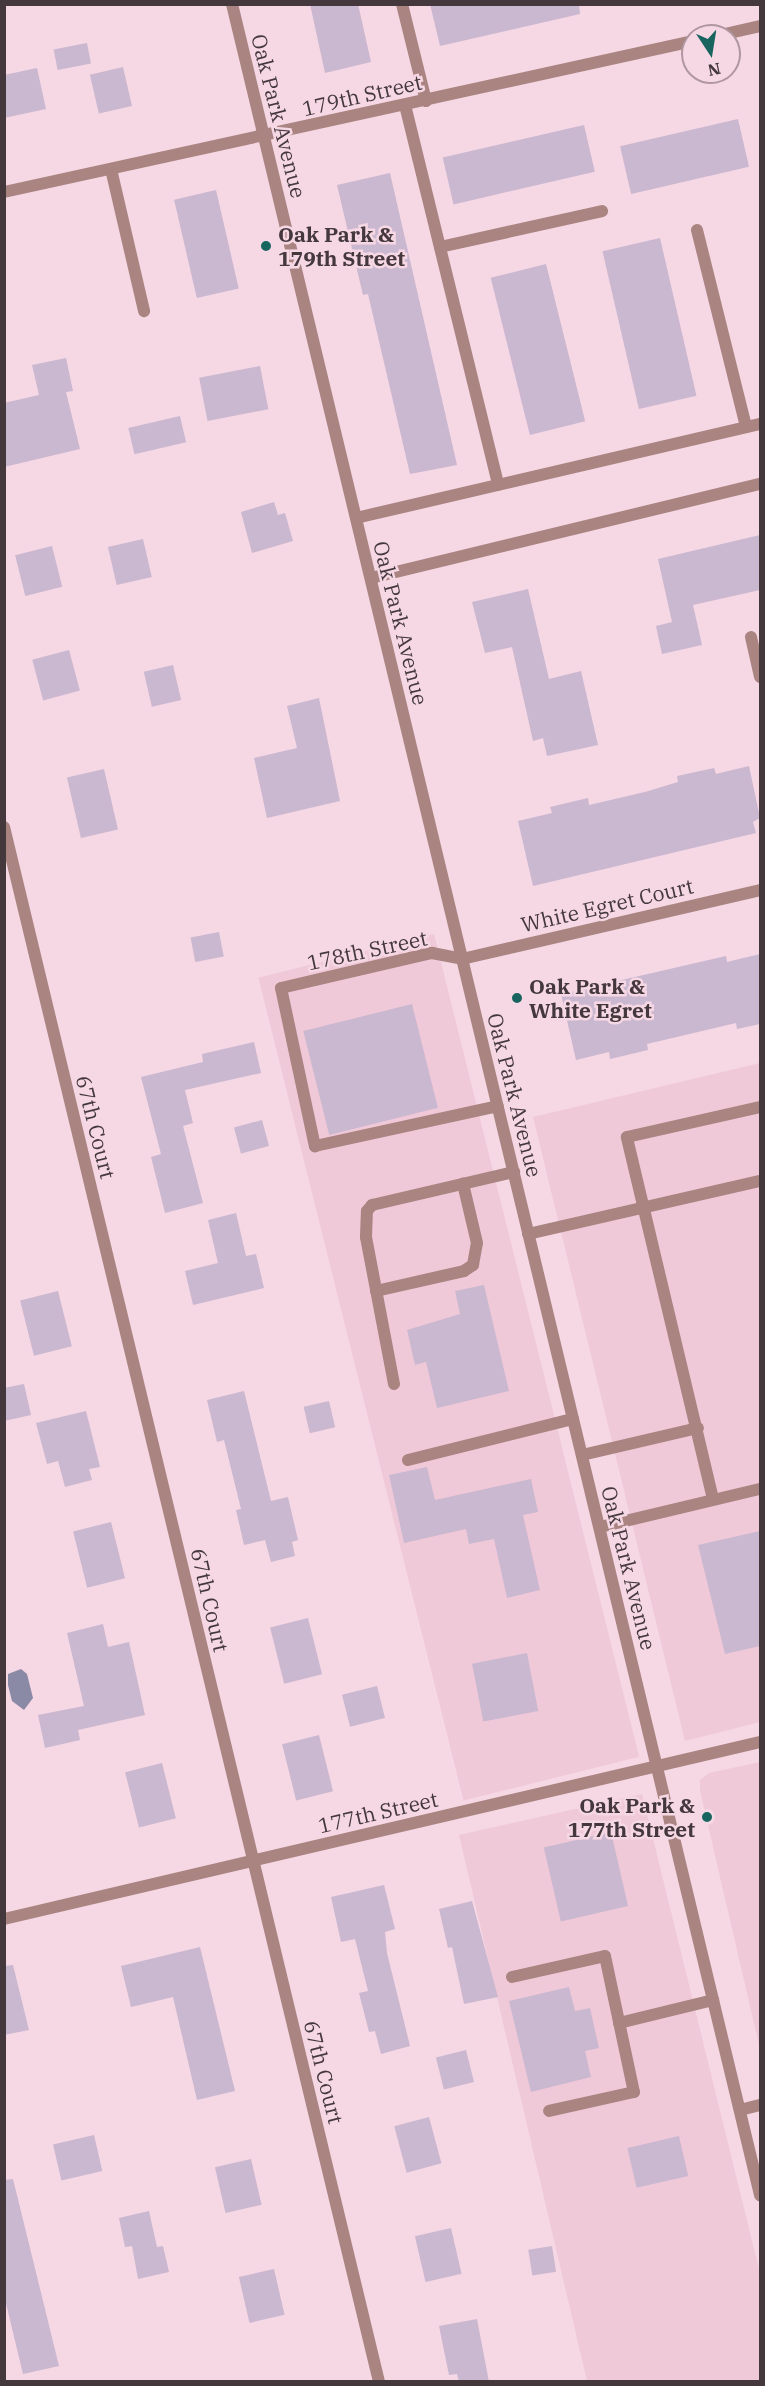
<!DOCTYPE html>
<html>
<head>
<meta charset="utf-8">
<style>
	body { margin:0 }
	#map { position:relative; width:765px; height:2386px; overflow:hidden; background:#f6d7e4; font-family:"IBM Plex Serif",serif }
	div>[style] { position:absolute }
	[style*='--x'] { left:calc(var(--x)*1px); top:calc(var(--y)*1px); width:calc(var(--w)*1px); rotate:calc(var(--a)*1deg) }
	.built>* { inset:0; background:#f0c9d9; transform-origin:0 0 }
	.water>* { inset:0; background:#8b8aa6 }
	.building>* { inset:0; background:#cab7d0; transform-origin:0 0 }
	.service>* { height:12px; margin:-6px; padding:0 6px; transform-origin:6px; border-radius:6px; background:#a98481 }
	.minor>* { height:12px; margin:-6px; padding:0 6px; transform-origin:6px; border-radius:6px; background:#a98481 }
	.tertiary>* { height:12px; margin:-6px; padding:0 6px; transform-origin:6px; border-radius:6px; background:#a98481 }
	.dots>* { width:16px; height:16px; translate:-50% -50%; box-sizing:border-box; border:3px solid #f6d7e4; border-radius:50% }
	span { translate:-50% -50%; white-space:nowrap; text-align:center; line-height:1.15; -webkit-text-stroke:5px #f6d7e4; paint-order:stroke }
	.street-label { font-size:21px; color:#44383d }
	.poi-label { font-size:21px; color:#44383d; font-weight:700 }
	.left { translate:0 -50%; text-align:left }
	.right { translate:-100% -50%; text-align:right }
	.frame { position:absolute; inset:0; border:6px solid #44383d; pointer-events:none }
	.north { position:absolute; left:681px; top:24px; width:60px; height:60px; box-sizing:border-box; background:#f6d7e4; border:2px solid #af97a1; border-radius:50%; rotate:168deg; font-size:16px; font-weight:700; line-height:24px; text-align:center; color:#44383d }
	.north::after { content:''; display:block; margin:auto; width:21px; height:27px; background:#186560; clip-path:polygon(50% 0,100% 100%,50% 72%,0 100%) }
</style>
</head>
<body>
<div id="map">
	<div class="built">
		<div style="left:434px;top:934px;width:848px;height:181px;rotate:76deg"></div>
		<div style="clip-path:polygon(760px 1063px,760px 1722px,685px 1741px,533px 1117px)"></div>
		<div style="clip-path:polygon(760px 1762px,760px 2049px,700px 1791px,700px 1780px,709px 1773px)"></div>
		<div style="clip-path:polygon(642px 1794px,760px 2273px,760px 2381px,587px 2381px,459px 1835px)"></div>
	</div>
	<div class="water">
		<div style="clip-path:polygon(21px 1669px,27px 1674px,33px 1698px,24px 1710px,12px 1701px,8px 1685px,8px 1674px)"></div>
	</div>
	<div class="building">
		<div style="clip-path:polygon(310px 4px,358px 4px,371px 62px,325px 73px)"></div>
		<div style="clip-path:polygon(430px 4px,579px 4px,580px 14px,440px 46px)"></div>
		<div style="left:87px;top:43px;width:21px;height:34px;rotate:79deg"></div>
		<div style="left:123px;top:67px;width:40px;height:34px;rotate:77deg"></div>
		<div style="clip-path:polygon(37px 68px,46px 109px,4px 118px,4px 75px)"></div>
		<div style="left:738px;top:119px;width:49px;height:121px;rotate:77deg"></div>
		<div style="left:584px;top:125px;width:48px;height:145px;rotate:77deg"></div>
		<div style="clip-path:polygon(390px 173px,457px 465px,410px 474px,368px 294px,363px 295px,337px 185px)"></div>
		<div style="left:216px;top:190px;width:101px;height:43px;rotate:77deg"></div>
		<div style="left:660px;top:238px;width:162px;height:59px;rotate:77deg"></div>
		<div style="left:546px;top:264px;width:162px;height:57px;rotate:76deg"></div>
		<div style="clip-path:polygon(66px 358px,73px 391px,66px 392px,80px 449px,4px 467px,4px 403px,39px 395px,32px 365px)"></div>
		<div style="left:260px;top:366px;width:44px;height:62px;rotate:79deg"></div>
		<div style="left:180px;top:416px;width:27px;height:53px;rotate:77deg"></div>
		<div style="clip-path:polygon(274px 502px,278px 515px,285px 513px,293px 541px,252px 553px,241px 512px)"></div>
		<div style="clip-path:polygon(760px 535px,760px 590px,693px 605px,702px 645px,662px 654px,656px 626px,672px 622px,658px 559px)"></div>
		<div style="left:143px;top:539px;width:39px;height:36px;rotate:77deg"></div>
		<div style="left:52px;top:546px;width:42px;height:38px;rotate:76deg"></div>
		<div style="clip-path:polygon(528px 589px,549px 679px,581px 671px,598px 745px,547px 756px,543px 738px,533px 741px,512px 647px,485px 653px,472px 602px)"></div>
		<div style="left:69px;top:650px;width:42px;height:38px;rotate:75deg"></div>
		<div style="left:173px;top:665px;width:36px;height:30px;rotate:77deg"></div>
		<div style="clip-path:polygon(319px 698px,340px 801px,267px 818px,254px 758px,297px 748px,287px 706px)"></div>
		<div style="clip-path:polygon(749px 766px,760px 818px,753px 822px,756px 833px,533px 886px,518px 821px,552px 813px,550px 807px,588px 798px,589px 805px,645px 792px,678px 782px,677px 776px,714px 768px,716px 774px)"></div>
		<div style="left:104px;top:769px;width:62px;height:38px;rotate:77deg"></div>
		<div style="left:219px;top:932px;width:25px;height:29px;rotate:79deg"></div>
		<div style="clip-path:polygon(760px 954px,760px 1024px,737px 1029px,736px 1023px,647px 1044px,648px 1050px,610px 1059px,609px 1052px,576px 1060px,561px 994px,726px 956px,727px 962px)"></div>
		<div style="left:412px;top:1004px;width:107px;height:112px;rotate:76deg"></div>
		<div style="clip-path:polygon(254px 1042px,261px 1073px,185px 1090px,193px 1123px,183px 1126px,203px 1203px,165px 1213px,151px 1157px,161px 1154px,141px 1077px,203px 1062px,202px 1054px)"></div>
		<div style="left:262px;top:1120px;width:27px;height:29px;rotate:75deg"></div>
		<div style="clip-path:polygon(236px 1213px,246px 1256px,256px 1254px,264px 1288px,193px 1305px,185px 1271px,218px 1263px,208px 1220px)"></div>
		<div style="clip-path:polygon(484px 1285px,509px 1391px,437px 1408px,426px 1362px,415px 1365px,407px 1330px,460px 1314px,455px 1291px)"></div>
		<div style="left:58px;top:1291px;width:57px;height:39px;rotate:76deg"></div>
		<div style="clip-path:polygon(24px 1384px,31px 1415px,4px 1421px,4px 1388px)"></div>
		<div style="clip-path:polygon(244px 1391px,271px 1501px,288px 1497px,298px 1540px,292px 1542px,295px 1556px,271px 1562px,265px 1540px,244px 1545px,236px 1510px,241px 1509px,224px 1440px,217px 1442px,207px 1400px)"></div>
		<div style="left:329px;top:1401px;width:27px;height:26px;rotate:77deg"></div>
		<div style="clip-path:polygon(86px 1411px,100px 1467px,89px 1469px,92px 1480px,65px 1487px,58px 1461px,47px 1464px,36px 1423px)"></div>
		<div style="clip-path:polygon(427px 1467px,435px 1500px,531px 1479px,538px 1512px,523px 1515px,540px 1590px,507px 1598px,494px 1539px,469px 1544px,466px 1529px,404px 1543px,389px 1475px)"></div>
		<div style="left:111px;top:1522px;width:58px;height:39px;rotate:76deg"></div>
		<div style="clip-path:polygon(760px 1531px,760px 1646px,725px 1654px,698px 1545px)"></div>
		<div style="left:308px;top:1618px;width:58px;height:39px;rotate:76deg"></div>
		<div style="clip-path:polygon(103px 1624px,108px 1647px,129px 1642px,145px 1715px,78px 1730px,80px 1740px,45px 1748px,38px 1715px,84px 1706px,67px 1633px)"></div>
		<div style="left:527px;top:1653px;width:59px;height:56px;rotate:79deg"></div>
		<div style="left:377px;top:1686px;width:33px;height:36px;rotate:76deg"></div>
		<div style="left:319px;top:1735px;width:58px;height:38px;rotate:76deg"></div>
		<div style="left:162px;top:1763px;width:57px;height:38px;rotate:76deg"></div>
		<div style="left:611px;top:1832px;width:76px;height:69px;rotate:77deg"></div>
		<div style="clip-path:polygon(384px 1885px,395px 1929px,385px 1932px,387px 1953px,410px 2046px,381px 2054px,375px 2031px,369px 2032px,359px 1993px,368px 1991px,355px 1939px,341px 1942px,331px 1897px)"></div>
		<div style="clip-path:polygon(472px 1901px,498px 1997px,464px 2004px,452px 1947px,448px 1948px,439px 1909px)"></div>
		<div style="clip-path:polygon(200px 1947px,235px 2091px,197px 2100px,173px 1997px,131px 2007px,121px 1966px)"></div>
		<div style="clip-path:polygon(13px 1965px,29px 2030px,4px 2035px,4px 1966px)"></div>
		<div style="clip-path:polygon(569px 1987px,575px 2011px,590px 2008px,599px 2048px,585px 2051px,591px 2077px,531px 2092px,509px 2001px)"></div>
		<div style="left:466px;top:2050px;width:33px;height:31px;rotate:76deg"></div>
		<div style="left:429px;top:2117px;width:48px;height:36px;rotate:75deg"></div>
		<div style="left:94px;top:2135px;width:37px;height:42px;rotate:77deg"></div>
		<div style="left:679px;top:2136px;width:41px;height:53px;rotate:77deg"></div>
		<div style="left:251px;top:2159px;width:47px;height:37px;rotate:77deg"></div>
		<div style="clip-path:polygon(13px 2179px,59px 2366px,23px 2374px,4px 2295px,4px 2180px)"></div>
		<div style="clip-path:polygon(149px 2211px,157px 2247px,163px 2246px,169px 2272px,138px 2279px,132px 2246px,125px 2247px,119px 2218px)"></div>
		<div style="left:451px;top:2228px;width:47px;height:37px;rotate:77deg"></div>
		<div style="left:552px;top:2246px;width:26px;height:24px;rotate:81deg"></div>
		<div style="left:274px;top:2269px;width:47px;height:36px;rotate:77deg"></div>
		<div style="clip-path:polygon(477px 2319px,489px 2382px,459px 2382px,457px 2374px,449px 2375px,439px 2326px)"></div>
	</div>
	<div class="service">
		<div style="--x:402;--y:4;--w:100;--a:76.1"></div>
		<div style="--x:405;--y:105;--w:391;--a:76.2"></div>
		<div style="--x:111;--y:169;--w:146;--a:76.9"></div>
		<div style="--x:697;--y:230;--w:203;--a:76"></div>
		<div style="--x:440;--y:247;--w:166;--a:-12.5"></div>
		<div style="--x:356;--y:518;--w:415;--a:-13.1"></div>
		<div style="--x:371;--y:578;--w:400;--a:-13.6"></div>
		<div style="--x:751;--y:637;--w:41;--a:77.3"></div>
		<div style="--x:281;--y:988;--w:162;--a:77.9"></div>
		<div style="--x:315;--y:1146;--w:187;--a:-12.3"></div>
		<div style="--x:528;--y:1234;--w:238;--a:-12.9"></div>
		<div style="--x:376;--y:1291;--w:90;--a:-12.8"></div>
		<div style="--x:464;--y:1271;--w:11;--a:-34"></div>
		<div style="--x:473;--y:1265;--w:22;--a:-80"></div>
		<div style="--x:477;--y:1243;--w:61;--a:-103.3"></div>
		<div style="--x:394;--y:1384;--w:150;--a:-100.8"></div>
		<div style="--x:366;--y:1237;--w:26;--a:-88"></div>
		<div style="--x:367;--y:1211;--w:8;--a:-50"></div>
		<div style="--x:372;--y:1205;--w:146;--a:-13.1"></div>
		<div style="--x:582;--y:1455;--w:119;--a:-13.1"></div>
		<div style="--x:408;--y:1460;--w:170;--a:-14"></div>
		<div style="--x:713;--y:1499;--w:372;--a:-103.4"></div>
		<div style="--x:627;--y:1137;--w:136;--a:-12.7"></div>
		<div style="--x:600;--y:1527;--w:164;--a:-13.4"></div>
		<div style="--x:512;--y:1977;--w:95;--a:-12.7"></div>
		<div style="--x:605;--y:1956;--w:139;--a:78"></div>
		<div style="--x:634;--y:2092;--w:87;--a:167.4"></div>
		<div style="--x:619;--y:2023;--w:97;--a:-13.7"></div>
		<div style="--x:740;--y:2110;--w:21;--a:-14"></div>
	</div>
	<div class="minor">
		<div style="--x:716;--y:36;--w:45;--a:-12.8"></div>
		<div style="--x:4;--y:192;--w:705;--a:-12.36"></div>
		<div style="--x:4;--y:827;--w:1600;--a:76.44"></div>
		<div style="--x:281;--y:988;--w:155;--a:-13.1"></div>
		<div style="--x:432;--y:953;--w:31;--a:11"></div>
		<div style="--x:462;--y:959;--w:306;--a:-13"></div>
		<div style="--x:4;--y:1919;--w:776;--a:-13.18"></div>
	</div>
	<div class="tertiary">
		<div style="--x:232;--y:4;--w:2254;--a:76.45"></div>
	</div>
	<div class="dots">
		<div style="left:266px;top:246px;background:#186560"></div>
		<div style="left:517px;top:998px;background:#186560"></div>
		<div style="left:707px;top:1817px;background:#186560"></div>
	</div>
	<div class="street-label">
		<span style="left:362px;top:95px;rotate:-13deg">179th Street</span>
		<span style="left:279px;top:116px;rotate:76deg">Oak Park Avenue</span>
		<span style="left:401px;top:623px;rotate:76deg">Oak Park Avenue</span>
		<span style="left:607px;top:905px;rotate:-13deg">White Egret Court</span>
		<span style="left:367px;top:950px;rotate:-12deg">178th Street</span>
		<span style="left:515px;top:1095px;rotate:76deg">Oak Park Avenue</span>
		<span style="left:96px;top:1127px;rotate:76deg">67th Court</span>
		<span style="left:629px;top:1568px;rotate:76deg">Oak Park Avenue</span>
		<span style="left:210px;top:1600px;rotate:77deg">67th Court</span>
		<span style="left:378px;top:1812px;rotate:-13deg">177th Street</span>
		<span style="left:324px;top:2072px;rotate:76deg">67th Court</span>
	</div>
	<div class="poi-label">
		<span class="left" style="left:278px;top:246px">Oak Park &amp;<br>179th Street</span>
		<span class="left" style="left:529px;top:998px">Oak Park &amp;<br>White Egret</span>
		<span class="right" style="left:695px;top:1817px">Oak Park &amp;<br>177th Street</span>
	</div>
	<div class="frame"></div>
	<div class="north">N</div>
</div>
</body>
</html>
